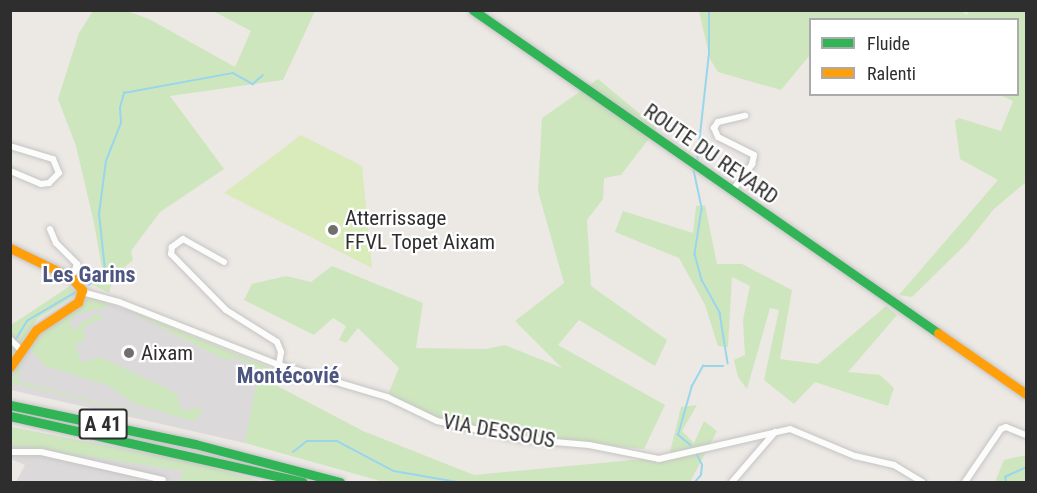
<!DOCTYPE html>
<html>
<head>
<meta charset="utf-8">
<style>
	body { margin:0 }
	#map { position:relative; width:1037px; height:493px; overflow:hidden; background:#ece8e4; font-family:"Roboto Condensed",sans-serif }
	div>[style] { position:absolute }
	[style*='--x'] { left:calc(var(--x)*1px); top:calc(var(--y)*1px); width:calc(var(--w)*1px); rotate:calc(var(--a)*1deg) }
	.industrial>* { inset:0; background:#dcd9db }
	.green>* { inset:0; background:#cee6be }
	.pitch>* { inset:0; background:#d9eabb }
	.stream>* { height:1.5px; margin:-0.75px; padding:0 0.75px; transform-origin:0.75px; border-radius:0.75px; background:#99d6ec }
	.roads { filter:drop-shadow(0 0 2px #c5c4c5) drop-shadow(0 0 2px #c5c4c5) }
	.street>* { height:6px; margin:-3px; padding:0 3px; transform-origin:3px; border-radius:3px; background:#fcfcfb }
	.fast>* { height:9px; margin:-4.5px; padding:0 4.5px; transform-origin:4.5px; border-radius:4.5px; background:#30b455 }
	.slow>* { height:9px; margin:-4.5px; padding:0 4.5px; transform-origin:4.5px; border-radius:4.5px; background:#ff9f0a }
	.dots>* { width:16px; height:16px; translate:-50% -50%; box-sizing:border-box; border:3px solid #fff; border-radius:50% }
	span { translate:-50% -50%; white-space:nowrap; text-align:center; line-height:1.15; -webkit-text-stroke:4.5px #fff; paint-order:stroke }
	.shield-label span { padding:2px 4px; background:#fff; border:2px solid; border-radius:4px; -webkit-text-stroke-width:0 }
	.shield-label { font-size:20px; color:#2e2e2e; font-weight:700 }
	.street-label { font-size:21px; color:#2e2e2e }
	.poi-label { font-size:21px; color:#2e2e2e }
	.left { translate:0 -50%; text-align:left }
	.neighbourhood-label { font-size:22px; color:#4d5680; font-weight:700 }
	.frame { position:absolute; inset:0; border:12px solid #2e2e2e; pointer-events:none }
	.legend { position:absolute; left:809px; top:18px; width:210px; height:78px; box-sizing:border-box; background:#fff; border:2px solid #ababab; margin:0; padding:8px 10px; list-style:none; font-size:18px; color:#2e2e2e }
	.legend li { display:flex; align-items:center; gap:12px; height:30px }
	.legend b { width:30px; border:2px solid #ababab }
</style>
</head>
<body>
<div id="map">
	<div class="industrial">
		<div style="clip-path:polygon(89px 297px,144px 316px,266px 370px,245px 443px,11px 390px,11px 373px,32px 339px)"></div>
		<div style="clip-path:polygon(10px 427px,189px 461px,180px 482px,16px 482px,25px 465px,11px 459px)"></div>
	</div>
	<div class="green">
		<div style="clip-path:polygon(960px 10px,967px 15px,968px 11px,1026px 11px,1026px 182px,994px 209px,966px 244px,912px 297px,899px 295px,998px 180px,960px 159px,955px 121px,959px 118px,1001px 131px,1013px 101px,1000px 95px,1018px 94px,1018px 20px,810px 20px,810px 55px,781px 90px,718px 72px,710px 59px,699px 11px)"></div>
		<div style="clip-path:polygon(93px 11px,127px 11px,149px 19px,235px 67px,251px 31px,213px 11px,315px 11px,283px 80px,170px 96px,224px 169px,160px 212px,131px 251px,133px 260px,114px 276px,109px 293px,91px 284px,102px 268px,94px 223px,76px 146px,58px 99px,79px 33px)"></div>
		<div style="clip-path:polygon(598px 79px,657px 128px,621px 175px,604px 178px,603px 199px,587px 220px,591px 286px,667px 340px,655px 366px,579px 320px,558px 345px,665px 405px,644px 449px,507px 436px,437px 421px,387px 397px,399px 368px,358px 328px,346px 343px,339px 340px,346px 326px,333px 318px,314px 335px,244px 300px,252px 284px,286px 276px,311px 282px,332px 266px,423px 303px,416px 348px,486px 349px,505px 345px,562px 368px,515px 321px,564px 283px,538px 191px,542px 118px)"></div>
		<div style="clip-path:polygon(705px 205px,717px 264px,742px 264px,792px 290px,780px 359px,818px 364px,886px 306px,897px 315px,848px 372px,880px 375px,894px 388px,888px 406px,815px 382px,794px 404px,764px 380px,779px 310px,770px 308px,747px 389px,738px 377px,734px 360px,745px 355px,743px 320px,750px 286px,732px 277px,728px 347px,718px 346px,705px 305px,679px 258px,615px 232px,623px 211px,693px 233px,696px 206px)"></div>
		<div style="clip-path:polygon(70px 286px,76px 295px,38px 318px,11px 356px,11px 325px)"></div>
		<div style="clip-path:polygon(89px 298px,106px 301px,108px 307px,76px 314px,69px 326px,77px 330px,79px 324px,100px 313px,102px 319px,84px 326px,85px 341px,75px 344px,82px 363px,100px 357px,176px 393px,182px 411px,203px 407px,198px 418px,192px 421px,135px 404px,107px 385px,45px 366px,30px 349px,32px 340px,48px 325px)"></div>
		<div style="clip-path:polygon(118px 306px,271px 368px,266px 380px,363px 431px,474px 475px,643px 459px,658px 463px,668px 460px,681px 407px,697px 405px,682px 431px,694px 443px,704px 421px,717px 431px,690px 482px,384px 482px,245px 443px,259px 369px,234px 357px,226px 360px)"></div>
		<div style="clip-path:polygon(22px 358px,18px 381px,193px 428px,11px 382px)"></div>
		<div style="clip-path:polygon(11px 427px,187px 462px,185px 470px,189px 461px,263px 482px,180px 482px,184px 471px,11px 445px)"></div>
		<div style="clip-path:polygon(1026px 455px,1026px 482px,995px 482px,1004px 460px)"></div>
	</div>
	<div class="pitch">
		<div style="clip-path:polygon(301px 135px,362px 166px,372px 268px,224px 193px)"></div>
	</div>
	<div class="stream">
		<div style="--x:697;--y:162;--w:109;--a:-83.7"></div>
		<div style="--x:709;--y:54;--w:44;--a:-90"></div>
		<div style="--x:694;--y:170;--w:40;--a:78"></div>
		<div style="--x:702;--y:209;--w:46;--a:98.8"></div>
		<div style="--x:695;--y:254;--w:27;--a:75"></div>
		<div style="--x:702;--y:280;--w:38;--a:61"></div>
		<div style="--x:720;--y:313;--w:51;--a:80.9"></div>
		<div style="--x:89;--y:285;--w:22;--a:-43"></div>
		<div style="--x:105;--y:270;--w:56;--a:-96.1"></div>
		<div style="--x:99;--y:214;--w:53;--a:-82.5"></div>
		<div style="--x:106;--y:161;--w:41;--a:-68.5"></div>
		<div style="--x:121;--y:123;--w:15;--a:-94"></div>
		<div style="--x:120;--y:108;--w:16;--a:-75"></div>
		<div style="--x:124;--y:93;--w:111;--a:-10.4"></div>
		<div style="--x:233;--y:73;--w:23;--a:29"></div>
		<div style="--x:253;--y:84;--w:13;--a:-42"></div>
		<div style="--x:15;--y:341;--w:23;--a:-59"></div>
		<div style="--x:27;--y:321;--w:57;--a:-30.6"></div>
		<div style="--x:691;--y:446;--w:17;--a:-140"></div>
		<div style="--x:678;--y:435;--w:51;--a:-74.1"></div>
		<div style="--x:692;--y:386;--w:23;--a:-61"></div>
		<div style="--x:703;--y:366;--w:20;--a:0"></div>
		<div style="--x:293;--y:452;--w:18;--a:-38"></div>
		<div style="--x:307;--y:441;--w:30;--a:0"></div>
		<div style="--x:337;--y:441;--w:64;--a:27.8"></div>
		<div style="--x:394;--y:471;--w:65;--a:9.8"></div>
		<div style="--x:199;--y:482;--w:12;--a:0"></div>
		<div style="--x:592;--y:482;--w:40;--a:0"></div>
		<div style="--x:695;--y:482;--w:9;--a:-49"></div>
		<div style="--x:701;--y:475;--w:10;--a:-84"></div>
		<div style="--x:702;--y:465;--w:13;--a:-117"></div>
		<div style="--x:1006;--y:482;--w:5;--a:-101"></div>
		<div style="--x:1005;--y:477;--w:23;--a:-25"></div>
	</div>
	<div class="roads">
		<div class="street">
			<div style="--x:10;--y:146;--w:45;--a:16.8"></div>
			<div style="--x:53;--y:159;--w:15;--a:67"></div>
			<div style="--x:59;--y:173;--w:14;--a:135"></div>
			<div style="--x:49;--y:183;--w:8;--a:173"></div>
			<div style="--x:41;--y:184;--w:34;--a:-157"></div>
			<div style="--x:732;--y:191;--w:34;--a:-53"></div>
			<div style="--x:752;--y:164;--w:9;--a:-77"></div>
			<div style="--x:754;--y:155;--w:40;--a:-153.4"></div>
			<div style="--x:718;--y:137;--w:10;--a:-114"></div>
			<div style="--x:714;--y:128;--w:7;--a:-56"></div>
			<div style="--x:718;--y:122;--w:28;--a:-13"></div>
			<div style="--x:50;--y:229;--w:15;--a:67"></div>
			<div style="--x:56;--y:243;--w:30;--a:45"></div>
			<div style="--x:77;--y:264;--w:15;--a:110"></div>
			<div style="--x:224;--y:262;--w:47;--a:-150.7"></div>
			<div style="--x:183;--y:239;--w:14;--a:144"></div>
			<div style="--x:172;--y:247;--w:7;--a:98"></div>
			<div style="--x:171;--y:254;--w:78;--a:45.5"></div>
			<div style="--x:226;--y:310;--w:60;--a:32.1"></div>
			<div style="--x:277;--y:342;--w:11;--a:68"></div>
			<div style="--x:281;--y:352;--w:13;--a:99"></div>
			<div style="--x:82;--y:292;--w:38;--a:15"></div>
			<div style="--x:119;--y:302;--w:172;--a:21.5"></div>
			<div style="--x:279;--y:365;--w:113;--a:16.5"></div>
			<div style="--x:387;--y:397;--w:55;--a:25.6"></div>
			<div style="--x:437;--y:421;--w:86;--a:12.1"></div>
			<div style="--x:521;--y:439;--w:68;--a:5"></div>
			<div style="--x:589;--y:445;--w:71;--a:11.3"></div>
			<div style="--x:659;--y:459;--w:134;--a:-12.9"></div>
			<div style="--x:790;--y:429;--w:70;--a:22.6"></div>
			<div style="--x:855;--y:456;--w:40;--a:13"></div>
			<div style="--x:894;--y:465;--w:33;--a:31"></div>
			<div style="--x:10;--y:339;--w:16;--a:45"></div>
			<div style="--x:10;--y:452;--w:31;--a:0"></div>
			<div style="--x:41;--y:452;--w:125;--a:12.9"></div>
			<div style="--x:732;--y:482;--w:66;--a:-49.3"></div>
			<div style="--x:965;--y:482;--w:64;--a:-55.8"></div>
			<div style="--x:1001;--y:429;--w:5;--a:-22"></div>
			<div style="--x:1006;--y:427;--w:22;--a:22"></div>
		</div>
		<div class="fast">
			<div style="--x:473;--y:10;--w:566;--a:34.78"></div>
			<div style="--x:10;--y:405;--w:189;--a:11.9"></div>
			<div style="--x:195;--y:444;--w:150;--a:14.7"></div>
			<div style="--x:10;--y:416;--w:300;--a:12.7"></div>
		</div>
		<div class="slow">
			<div style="--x:10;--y:248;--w:69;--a:25.8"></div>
			<div style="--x:72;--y:278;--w:16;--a:50"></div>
			<div style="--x:82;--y:290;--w:13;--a:108"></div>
			<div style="--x:78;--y:302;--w:50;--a:146.3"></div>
			<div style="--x:36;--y:330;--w:45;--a:125.1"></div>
			<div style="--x:938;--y:333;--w:107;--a:34.7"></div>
		</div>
	</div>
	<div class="dots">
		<div style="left:333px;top:230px;background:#706f6e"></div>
		<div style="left:129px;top:353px;background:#706f6e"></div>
	</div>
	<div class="shield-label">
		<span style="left:103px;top:424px">A 41</span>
	</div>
	<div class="street-label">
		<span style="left:711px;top:154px;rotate:35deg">ROUTE DU REVARD</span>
		<span style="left:499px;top:431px;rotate:10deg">VIA DESSOUS</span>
	</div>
	<div class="poi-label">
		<span class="left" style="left:345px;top:230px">Atterrissage<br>FFVL Topet Aixam</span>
		<span class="left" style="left:141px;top:353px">Aixam</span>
	</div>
	<div class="neighbourhood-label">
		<span style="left:89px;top:275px">Les Garins</span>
		<span style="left:288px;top:376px">Montécovié</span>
	</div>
	<div class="frame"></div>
	<ul class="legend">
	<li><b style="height:8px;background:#30b455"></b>Fluide</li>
	<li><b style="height:8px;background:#ff9f0a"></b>Ralenti</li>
	</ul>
</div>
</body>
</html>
